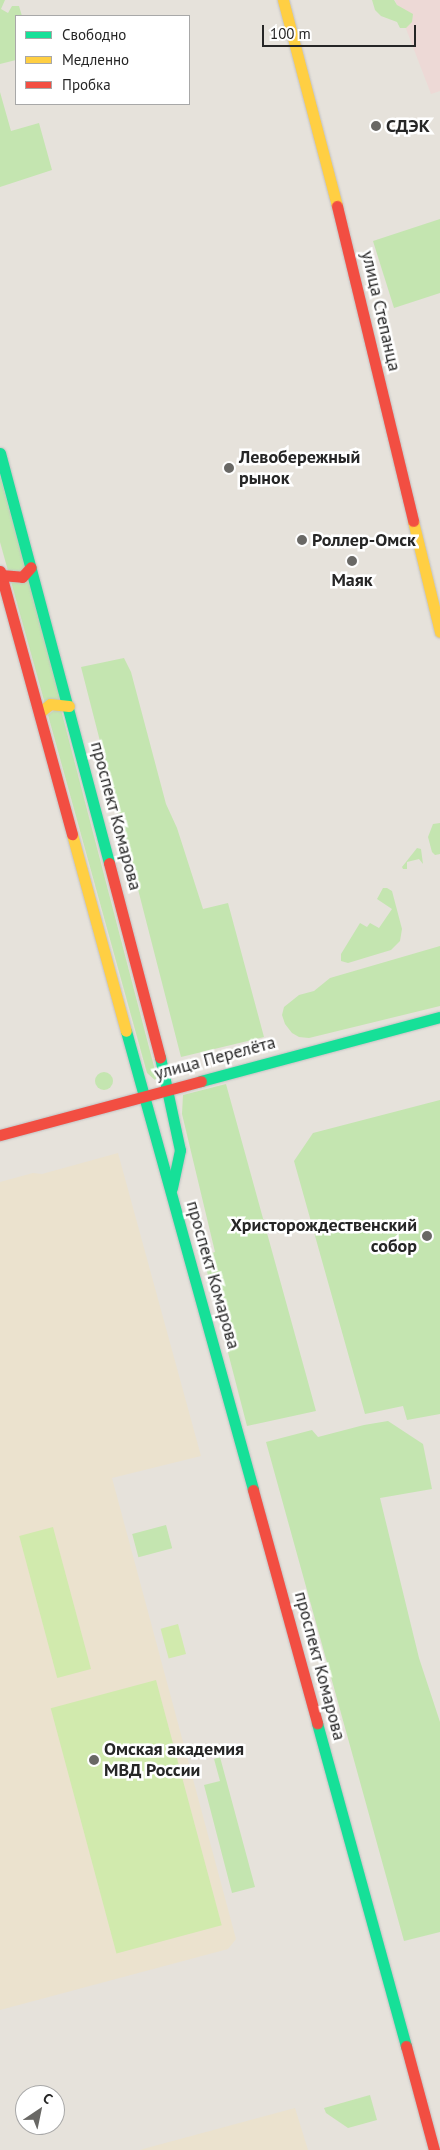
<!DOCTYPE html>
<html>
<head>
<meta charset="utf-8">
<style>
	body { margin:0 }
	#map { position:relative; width:440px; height:2150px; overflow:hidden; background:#e6e2db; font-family:"PT Sans",sans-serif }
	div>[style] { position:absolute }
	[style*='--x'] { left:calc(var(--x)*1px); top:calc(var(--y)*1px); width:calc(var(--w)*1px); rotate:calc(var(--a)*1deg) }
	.education>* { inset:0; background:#ebe2ce }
	.medical>* { inset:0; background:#edd9d6 }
	.green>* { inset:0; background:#c4e5b0; transform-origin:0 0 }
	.round { border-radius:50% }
	.pitch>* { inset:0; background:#d1eaad; transform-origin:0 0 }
	.roads { filter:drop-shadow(0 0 1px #c2c1c2) drop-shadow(0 0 1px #c2c1c2) }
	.fast>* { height:11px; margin:-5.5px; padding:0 5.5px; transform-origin:5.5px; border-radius:5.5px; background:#16e098 }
	.slow>* { height:11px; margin:-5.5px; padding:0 5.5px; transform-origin:5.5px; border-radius:5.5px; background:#ffcf43 }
	.jam>* { height:11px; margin:-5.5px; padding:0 5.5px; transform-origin:5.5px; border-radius:5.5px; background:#f24e42 }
	.dots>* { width:14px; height:14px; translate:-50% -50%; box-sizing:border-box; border:2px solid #fff; border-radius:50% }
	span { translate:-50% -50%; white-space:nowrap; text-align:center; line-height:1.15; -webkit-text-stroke:5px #fff; paint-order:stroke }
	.poi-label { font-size:18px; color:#262626; font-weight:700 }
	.left { translate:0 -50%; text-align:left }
	.right { translate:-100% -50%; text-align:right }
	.street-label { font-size:18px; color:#262626 }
	.legend { position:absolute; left:15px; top:15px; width:175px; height:90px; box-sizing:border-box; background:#fff; border:1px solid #a8a8a8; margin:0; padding:6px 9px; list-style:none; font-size:15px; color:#262626 }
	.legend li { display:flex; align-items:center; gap:10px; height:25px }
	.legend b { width:25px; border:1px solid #a8a8a8 }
	.north { position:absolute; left:15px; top:2085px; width:50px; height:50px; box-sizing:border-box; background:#fff; border:1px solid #a8a8a8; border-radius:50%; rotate:34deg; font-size:14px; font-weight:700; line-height:20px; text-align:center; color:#262626 }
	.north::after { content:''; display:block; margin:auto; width:18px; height:22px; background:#696865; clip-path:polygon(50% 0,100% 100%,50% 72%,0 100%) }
	.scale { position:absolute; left:262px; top:25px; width:154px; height:22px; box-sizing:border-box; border:2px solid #262626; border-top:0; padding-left:6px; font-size:15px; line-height:18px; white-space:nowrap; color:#262626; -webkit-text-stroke:4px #fff; paint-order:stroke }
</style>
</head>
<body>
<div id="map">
	<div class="education">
		<div style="clip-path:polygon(118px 1153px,201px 1456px,112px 1478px,236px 1939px,228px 1949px,0 2010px,0 1182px,33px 1173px,42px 1174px)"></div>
		<div style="clip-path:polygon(295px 2108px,308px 2150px,141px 2150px,143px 2149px)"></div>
	</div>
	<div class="medical">
		<div style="clip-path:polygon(395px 0,440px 0,440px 91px,431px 94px)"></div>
	</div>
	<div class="green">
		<div style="clip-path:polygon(0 0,5px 0,1px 9px,8px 13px,12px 6px,19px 6px,22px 16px,16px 16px,16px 60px,0 64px)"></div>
		<div style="clip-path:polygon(372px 0,394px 0,397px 5px,413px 14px,412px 22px,406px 28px,400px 28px,397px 22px,381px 16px,375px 10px)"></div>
		<div style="clip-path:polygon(0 92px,11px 131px,39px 123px,52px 170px,0 187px)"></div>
		<div style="clip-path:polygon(440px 219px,440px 293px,394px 308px,373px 241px)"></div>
		<div style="clip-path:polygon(0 475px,62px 699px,45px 704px,0 542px)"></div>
		<div style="clip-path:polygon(124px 658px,131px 672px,166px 804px,177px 828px,203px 909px,228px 903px,264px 1037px,181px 1057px,81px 667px)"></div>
		<div style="clip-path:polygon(60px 706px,157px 1078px,155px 1080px,147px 1073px,48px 715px)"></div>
		<div style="clip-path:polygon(440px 823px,440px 854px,435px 855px,432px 852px,428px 837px,433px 824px)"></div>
		<div style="clip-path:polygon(417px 848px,421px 849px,423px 864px,419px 859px,407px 862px,407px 869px,403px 869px,402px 867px)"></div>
		<div style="clip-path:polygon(383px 888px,387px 888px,392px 891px,402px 929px,400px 941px,391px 950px,348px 963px,341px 961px,341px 954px,360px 923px,367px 927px,370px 923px,379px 928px,392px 909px,377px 899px)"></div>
		<div style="clip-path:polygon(440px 946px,440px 1006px,309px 1038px,299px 1037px,292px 1033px,285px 1024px,282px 1015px,284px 1007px,299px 995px,314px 991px,330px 978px)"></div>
		<div class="round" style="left:95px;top:1072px;width:18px;height:18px"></div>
		<div style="clip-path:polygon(226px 1084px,316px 1411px,247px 1426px,203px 1256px,215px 1252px,182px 1114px,183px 1095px)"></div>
		<div style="clip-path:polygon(440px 1100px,440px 1414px,407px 1420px,403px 1406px,365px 1414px,294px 1161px,313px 1133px)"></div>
		<div style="clip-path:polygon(388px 1421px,423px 1444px,432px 1489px,380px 1498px,419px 1658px,440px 1722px,440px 1932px,404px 1941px,266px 1442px,312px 1430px,318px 1437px,364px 1425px)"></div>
		<div style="left:166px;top:1525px;width:24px;height:35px;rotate:75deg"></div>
		<div style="clip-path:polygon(220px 1757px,255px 1887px,232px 1893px,204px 1785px,220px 1781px,214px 1759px)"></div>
		<div style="clip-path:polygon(370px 2095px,377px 2120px,348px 2128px,326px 2113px,324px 2108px)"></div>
	</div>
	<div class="pitch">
		<div style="left:53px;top:1527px;width:147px;height:35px;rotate:75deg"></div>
		<div style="left:178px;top:1624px;width:31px;height:18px;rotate:75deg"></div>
		<div style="left:156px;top:1680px;width:254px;height:109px;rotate:75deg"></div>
	</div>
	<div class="roads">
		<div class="fast">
			<div style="--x:0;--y:453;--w:424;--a:75.1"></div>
			<div style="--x:126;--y:1031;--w:476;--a:74.5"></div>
			<div style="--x:160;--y:1057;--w:95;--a:77.9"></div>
			<div style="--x:180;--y:1150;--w:39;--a:102"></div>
			<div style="--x:201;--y:1081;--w:247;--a:-15"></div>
			<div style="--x:317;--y:1723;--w:335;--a:74.6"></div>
		</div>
		<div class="slow">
			<div style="--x:283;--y:0;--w:213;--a:75.3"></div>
			<div style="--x:413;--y:521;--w:114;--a:76.3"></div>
			<div style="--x:39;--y:713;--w:14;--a:-39"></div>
			<div style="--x:50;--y:704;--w:19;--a:6"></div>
			<div style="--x:72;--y:834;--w:204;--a:74.7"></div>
		</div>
		<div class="jam">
			<div style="--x:337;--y:206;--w:324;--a:76.4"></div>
			<div style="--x:0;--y:571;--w:273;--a:74.7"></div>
			<div style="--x:1;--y:575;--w:21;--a:5"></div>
			<div style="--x:22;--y:577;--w:13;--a:-48"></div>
			<div style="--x:109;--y:863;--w:201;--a:75.3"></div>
			<div style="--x:0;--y:1135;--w:208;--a:-15"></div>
			<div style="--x:253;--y:1490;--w:242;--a:74.6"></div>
			<div style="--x:406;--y:2046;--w:108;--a:74.9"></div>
		</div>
	</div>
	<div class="dots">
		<div style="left:376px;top:126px;background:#696865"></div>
		<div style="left:229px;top:468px;background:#696865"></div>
		<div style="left:302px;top:540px;background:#696865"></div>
		<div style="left:352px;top:561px;background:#696865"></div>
		<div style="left:427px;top:1236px;background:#696865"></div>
		<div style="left:94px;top:1760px;background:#696865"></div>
	</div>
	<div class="poi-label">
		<span class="left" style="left:386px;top:126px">СДЭК</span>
		<span class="left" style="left:239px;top:468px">Левобережный<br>рынок</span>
		<span class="left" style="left:312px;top:540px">Роллер-Омск</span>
		<span style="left:352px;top:580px">Маяк</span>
		<span class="right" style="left:417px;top:1236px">Христорождественский<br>собор</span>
		<span class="left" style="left:104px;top:1760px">Омская академия<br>МВД России</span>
	</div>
	<div class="street-label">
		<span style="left:381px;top:311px;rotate:77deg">улица Степанца</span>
		<span style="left:116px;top:816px;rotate:75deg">проспект Комарова</span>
		<span style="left:215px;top:1058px;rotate:-15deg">улица Перелёта</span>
		<span style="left:213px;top:1275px;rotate:74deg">проспект Комарова</span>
		<span style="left:320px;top:1666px;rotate:75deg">проспект Комарова</span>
	</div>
	<ul class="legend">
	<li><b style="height:6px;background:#16e098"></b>Свободно</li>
	<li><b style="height:6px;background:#ffcf43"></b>Медленно</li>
	<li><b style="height:6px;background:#f24e42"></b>Пробка</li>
	</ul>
	<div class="north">С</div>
	<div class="scale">100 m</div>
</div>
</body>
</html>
